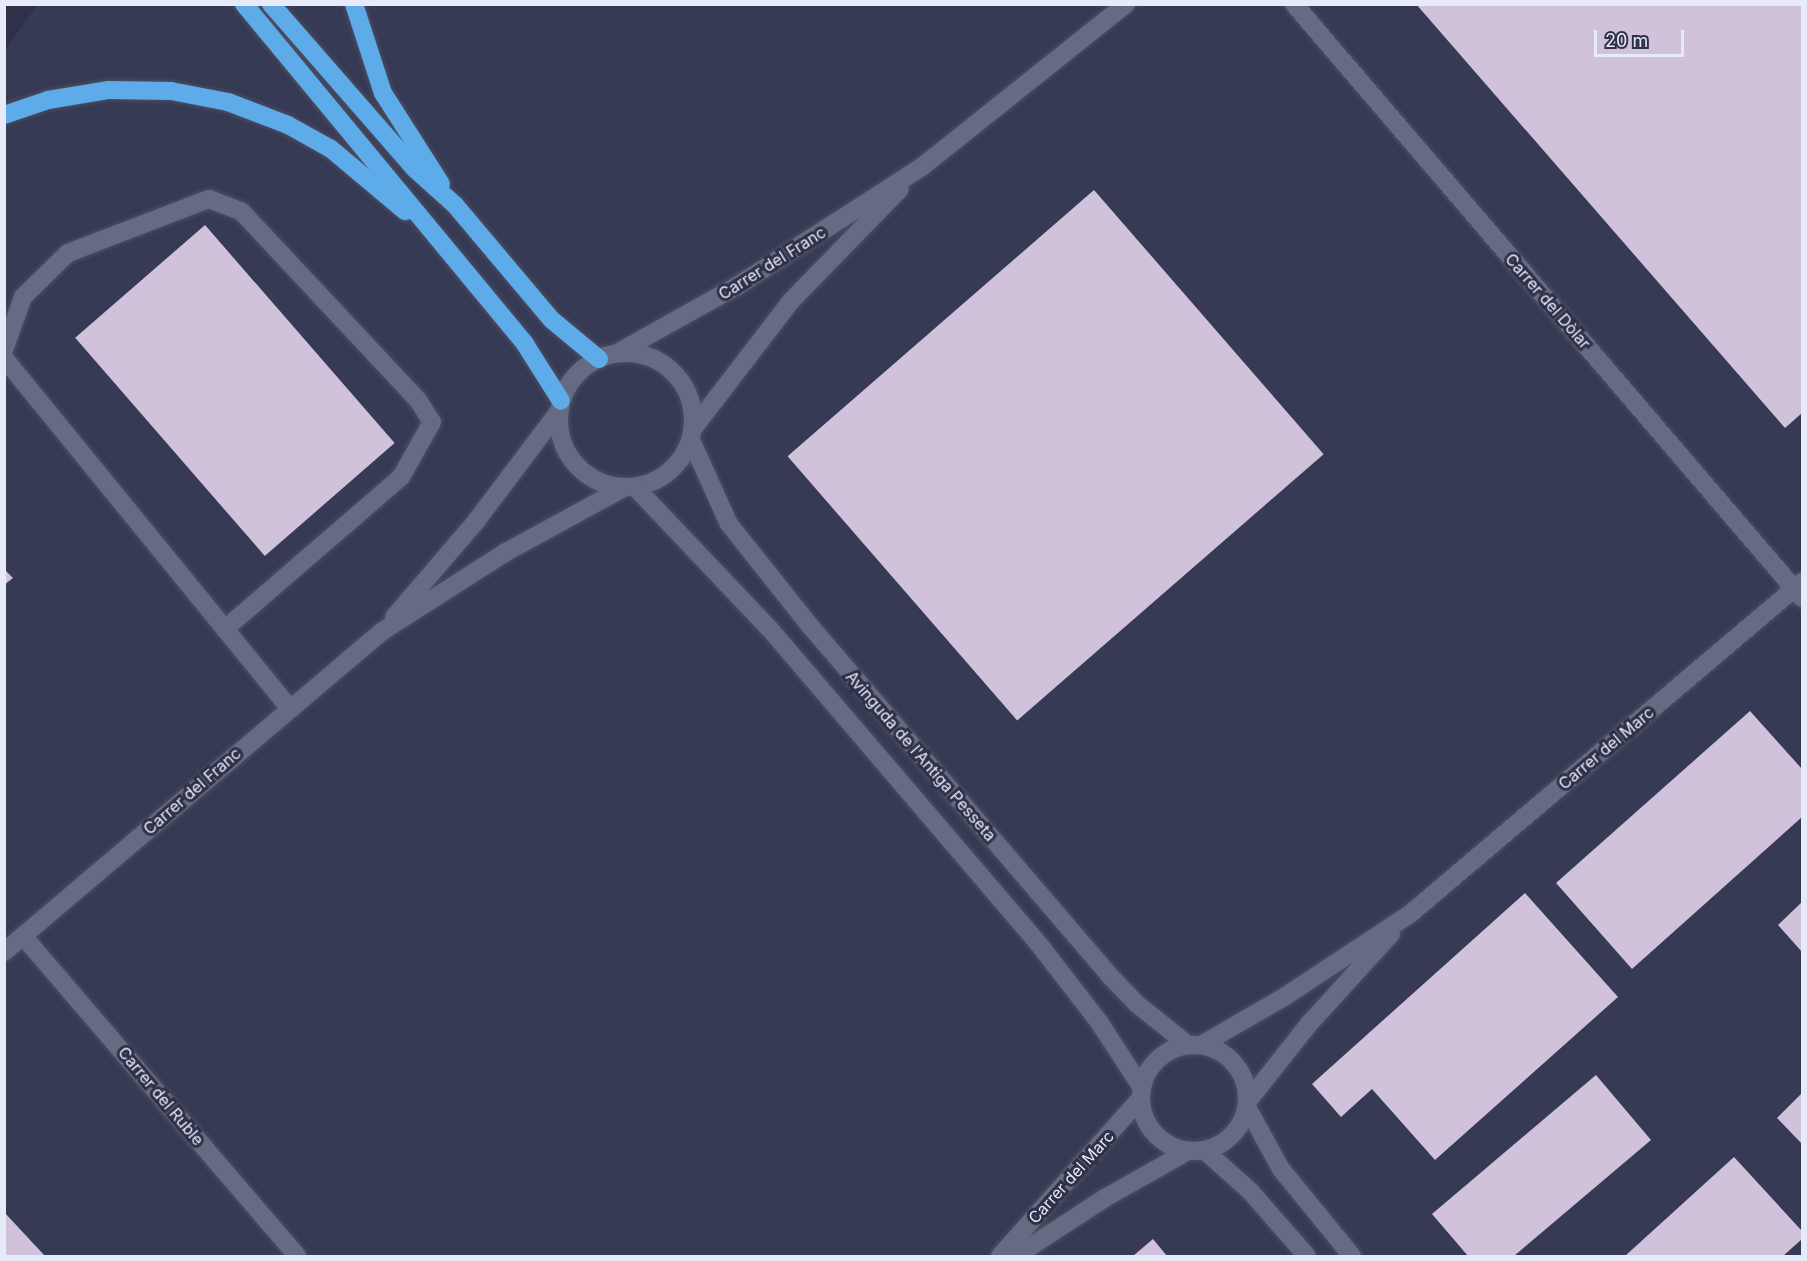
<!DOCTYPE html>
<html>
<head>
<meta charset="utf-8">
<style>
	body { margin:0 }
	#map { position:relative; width:1807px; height:1261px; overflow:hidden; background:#2e3147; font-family:Inter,sans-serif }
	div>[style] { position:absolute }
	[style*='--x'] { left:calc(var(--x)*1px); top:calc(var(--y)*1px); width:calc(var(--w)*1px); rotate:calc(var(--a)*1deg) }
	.built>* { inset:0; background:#363a55 }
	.building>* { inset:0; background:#d1c2dc; transform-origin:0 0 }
	.roads { filter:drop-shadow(0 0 2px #4c4f62) drop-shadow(0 0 2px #4c4f62) }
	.minor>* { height:18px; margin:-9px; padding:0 9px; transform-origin:9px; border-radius:9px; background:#666a83 }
	.minor>.ring { margin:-9px; padding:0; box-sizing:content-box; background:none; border:18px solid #666a83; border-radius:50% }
	.highway>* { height:18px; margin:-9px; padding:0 9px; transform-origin:9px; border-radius:9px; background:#5dace9 }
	span { translate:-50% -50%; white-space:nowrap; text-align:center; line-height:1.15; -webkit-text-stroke:6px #2e3147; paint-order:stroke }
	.street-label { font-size:16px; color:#e7eaf8 }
	.frame { position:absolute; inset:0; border:6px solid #e7eaf8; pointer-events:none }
	.scale { position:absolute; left:1594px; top:30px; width:90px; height:27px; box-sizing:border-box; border:3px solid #e7eaf8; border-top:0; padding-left:8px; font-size:18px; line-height:21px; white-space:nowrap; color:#e7eaf8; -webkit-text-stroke:4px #2e3147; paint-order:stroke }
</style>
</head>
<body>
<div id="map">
	<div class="built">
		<div style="clip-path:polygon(37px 5px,1802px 5px,1802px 1256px,5px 1256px,4px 52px)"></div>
	</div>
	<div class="building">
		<div style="clip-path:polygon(1416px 4px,1802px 4px,1802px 413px,1785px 428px)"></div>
		<div style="left:1094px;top:190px;width:350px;height:406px;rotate:49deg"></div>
		<div style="left:205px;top:225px;width:289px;height:172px;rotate:49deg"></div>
		<div style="clip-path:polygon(4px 569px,13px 578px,4px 585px)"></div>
		<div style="clip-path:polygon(1750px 711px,1802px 769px,1802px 817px,1632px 969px,1556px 883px)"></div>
		<div style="clip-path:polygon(1525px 893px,1618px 997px,1435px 1160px,1372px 1089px,1341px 1117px,1312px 1084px)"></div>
		<div style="clip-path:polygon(1802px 902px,1802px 952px,1778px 925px)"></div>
		<div style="clip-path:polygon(1596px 1075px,1651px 1140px,1514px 1256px,1468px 1256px,1432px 1214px)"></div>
		<div style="clip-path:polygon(1802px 1093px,1802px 1144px,1777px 1118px)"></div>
		<div style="clip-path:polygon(1734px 1157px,1802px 1231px,1802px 1239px,1783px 1256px,1625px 1256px)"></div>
		<div style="clip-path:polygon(4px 1212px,45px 1256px,4px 1256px)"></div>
		<div style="clip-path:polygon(1153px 1239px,1167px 1256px,1133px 1256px)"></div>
	</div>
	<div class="roads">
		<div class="minor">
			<div style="--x:1294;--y:4;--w:782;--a:49.46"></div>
			<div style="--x:4;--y:350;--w:56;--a:-70.3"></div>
			<div style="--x:23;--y:297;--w:63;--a:-44.4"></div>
			<div style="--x:68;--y:253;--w:151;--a:-21"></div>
			<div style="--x:209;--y:199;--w:34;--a:21"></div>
			<div style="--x:241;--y:211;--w:259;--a:46.9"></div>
			<div style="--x:418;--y:400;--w:26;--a:58"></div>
			<div style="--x:432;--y:422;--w:63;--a:119.4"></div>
			<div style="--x:401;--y:477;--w:233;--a:139.2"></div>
			<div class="ring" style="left:559px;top:353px;width:116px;height:116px"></div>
			<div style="--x:617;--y:353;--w:137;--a:-29.2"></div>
			<div style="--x:737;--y:286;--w:221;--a:-32.8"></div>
			<div style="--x:923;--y:166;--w:260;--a:-38.6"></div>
			<div style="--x:4;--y:358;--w:451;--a:50.8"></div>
			<div style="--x:692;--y:430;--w:163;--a:-52.5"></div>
			<div style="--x:791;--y:301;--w:156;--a:-45.8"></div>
			<div style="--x:691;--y:440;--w:92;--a:65.7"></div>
			<div style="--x:729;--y:524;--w:132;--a:51.5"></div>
			<div style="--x:811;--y:627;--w:457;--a:49.4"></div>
			<div style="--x:1108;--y:974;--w:42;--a:46"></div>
			<div style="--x:1137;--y:1004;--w:65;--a:38.8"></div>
			<div style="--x:635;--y:487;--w:195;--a:46.5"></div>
			<div style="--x:769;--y:628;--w:414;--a:49.5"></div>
			<div style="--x:1038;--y:943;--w:100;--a:52.3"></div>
			<div style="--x:1099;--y:1022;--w:79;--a:56.9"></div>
			<div style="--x:394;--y:617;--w:128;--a:-49.4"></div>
			<div style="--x:477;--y:520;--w:138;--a:-53"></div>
			<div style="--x:23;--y:936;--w:421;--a:49.4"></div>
			<div style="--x:4;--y:952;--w:494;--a:-40.3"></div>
			<div style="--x:381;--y:632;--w:148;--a:-32.6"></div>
			<div style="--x:506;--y:552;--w:136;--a:-28.6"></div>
			<div class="ring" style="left:1141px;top:1045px;width:88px;height:88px"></div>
			<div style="--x:1201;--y:1045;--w:96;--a:-30"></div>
			<div style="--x:1284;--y:997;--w:151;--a:-33.4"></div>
			<div style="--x:1410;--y:914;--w:514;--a:-40.26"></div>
			<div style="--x:1248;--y:1101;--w:98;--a:-51.6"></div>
			<div style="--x:1309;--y:1024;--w:122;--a:-47.7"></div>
			<div style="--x:1247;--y:1107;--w:71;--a:61.3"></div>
			<div style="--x:1281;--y:1169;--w:112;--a:50.8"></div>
			<div style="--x:1204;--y:1150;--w:62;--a:41.7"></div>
			<div style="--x:1250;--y:1191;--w:86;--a:48.8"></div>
			<div style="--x:1000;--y:1256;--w:212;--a:-48.3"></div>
			<div style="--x:1016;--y:1256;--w:106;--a:-33.1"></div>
			<div style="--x:1105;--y:1198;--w:95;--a:-29.5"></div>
		</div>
		<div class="highway">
			<div style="--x:244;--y:4;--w:441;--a:50.4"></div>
			<div style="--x:525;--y:344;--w:67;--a:57.7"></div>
			<div style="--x:271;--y:4;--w:219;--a:48.9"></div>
			<div style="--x:415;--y:169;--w:54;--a:42"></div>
			<div style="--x:455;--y:205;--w:150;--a:49.9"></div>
			<div style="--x:552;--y:320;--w:61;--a:39.7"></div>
			<div style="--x:354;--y:4;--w:94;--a:72"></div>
			<div style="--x:383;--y:93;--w:108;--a:57.5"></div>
			<div style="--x:4;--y:115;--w:46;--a:-18.8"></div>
			<div style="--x:48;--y:100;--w:62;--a:-9.3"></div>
			<div style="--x:109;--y:90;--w:62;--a:0.9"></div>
			<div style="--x:171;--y:91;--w:58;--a:10.9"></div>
			<div style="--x:228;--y:102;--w:64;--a:21"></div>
			<div style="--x:288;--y:125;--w:49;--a:29.2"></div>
			<div style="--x:331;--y:149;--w:97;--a:40"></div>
		</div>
	</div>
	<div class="street-label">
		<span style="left:772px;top:263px;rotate:-32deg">Carrer del Franc</span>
		<span style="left:1548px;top:301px;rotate:49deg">Carrer del Dòlar</span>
		<span style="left:1606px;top:748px;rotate:-40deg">Carrer del Marc</span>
		<span style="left:921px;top:756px;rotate:49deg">Avinguda de l'Antiga Pesseta</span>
		<span style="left:192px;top:791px;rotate:-41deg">Carrer del Franc</span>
		<span style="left:161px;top:1096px;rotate:50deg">Carrer del Ruble</span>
		<span style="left:1071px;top:1177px;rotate:-48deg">Carrer del Marc</span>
	</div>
	<div class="frame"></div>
	<div class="scale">20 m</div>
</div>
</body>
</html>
